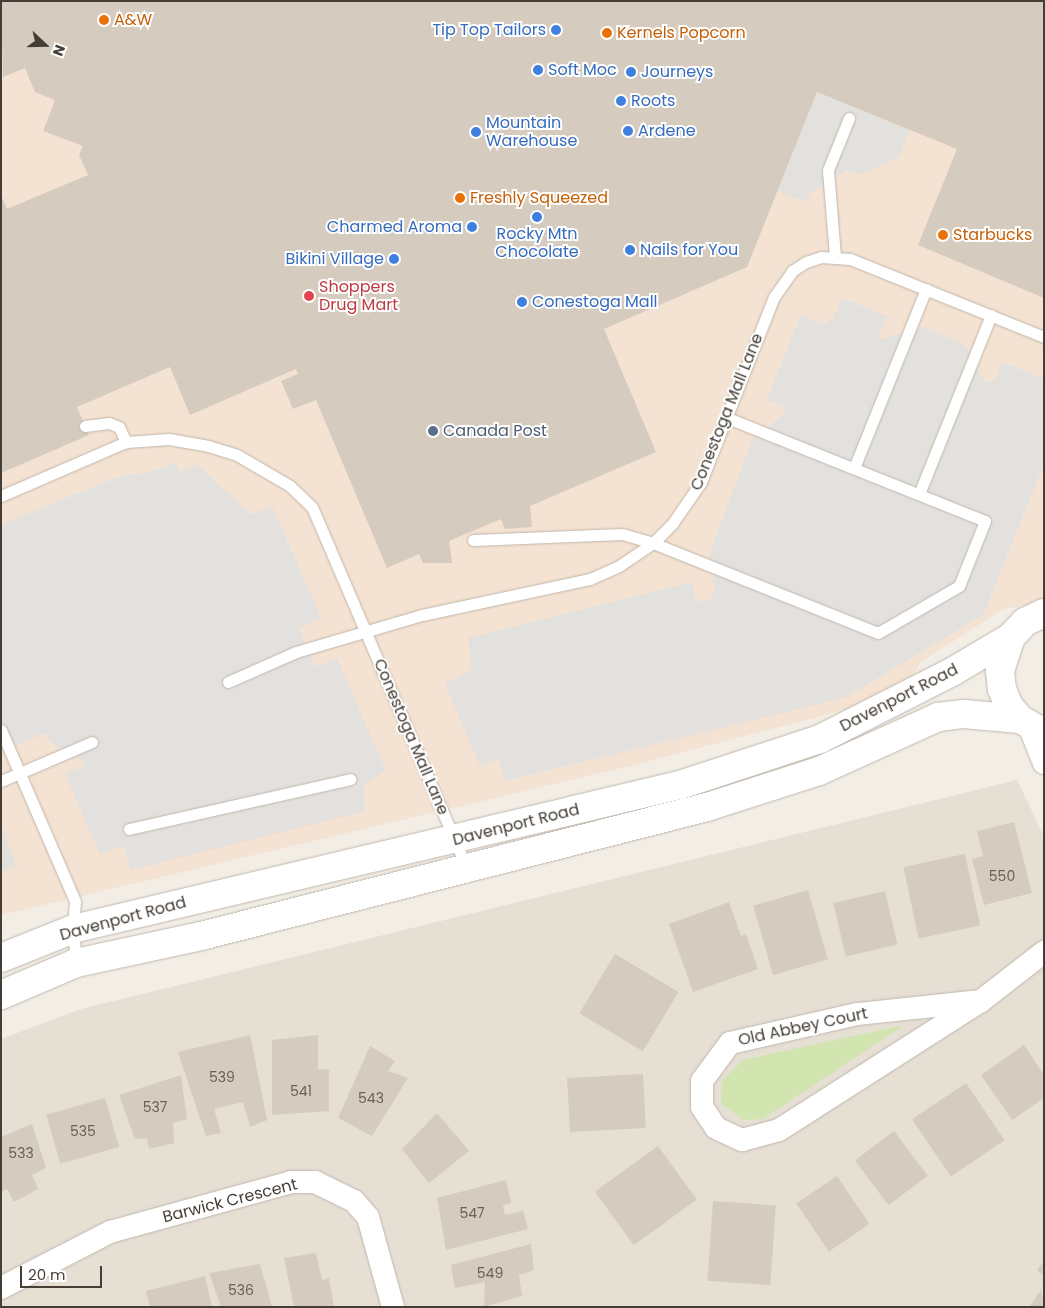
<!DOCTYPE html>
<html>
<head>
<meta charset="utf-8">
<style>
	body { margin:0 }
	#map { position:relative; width:1045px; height:1308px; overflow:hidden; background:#f2eee6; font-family:Poppins,sans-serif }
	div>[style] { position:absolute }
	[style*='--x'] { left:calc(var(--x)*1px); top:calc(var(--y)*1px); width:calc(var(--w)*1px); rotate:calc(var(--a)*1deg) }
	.residential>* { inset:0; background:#e6dfd4 }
	.commercial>* { inset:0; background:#f4e2d2 }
	.green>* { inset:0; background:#d2e5b0 }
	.parking>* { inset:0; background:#e3e1de }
	.building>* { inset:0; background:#d6cbbf; transform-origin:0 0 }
	.roads { filter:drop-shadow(0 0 1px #c0b7ac) drop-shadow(0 0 1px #c0b7ac) }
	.service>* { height:11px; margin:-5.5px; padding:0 5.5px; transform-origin:5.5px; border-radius:5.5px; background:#fff }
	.minor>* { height:22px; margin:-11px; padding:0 11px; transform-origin:11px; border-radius:11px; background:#fff }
	.tertiary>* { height:28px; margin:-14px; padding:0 14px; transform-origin:14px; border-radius:14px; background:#fff }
	.dots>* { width:14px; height:14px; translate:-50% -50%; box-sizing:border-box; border:2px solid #fff; border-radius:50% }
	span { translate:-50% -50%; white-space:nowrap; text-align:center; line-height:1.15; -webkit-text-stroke:4px #fff; paint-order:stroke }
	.number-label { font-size:14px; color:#696158 }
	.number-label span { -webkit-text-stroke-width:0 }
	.food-label { font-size:16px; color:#c56008 }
	.left { translate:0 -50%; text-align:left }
	.shop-label { font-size:16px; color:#366cbe }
	.right { translate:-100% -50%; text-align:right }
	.health-label { font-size:16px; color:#be3a42 }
	.street-label { font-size:16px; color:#453e36 }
	.service-label { font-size:16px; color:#4e5e75 }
	.frame { position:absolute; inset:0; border:2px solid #453e36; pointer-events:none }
	.north { position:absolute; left:20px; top:20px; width:50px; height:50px; -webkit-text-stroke:4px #fff; paint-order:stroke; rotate:111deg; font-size:14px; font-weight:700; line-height:20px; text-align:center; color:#453e36 }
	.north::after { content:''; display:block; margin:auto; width:18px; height:22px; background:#453e36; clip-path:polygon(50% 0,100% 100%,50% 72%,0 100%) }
	.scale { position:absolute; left:20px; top:1266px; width:82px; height:22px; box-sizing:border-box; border:2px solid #453e36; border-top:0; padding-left:6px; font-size:15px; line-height:18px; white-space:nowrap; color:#453e36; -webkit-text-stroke:4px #fff; paint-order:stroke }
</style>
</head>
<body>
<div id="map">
	<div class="residential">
		<div style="clip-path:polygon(1017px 780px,1044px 836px,1044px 1307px,1px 1307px,1px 1039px,81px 1009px)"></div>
	</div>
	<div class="commercial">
		<div style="clip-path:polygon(1px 1px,1044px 1px,1044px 602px,1003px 609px,920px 663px,901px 695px,630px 766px,1px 915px)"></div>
	</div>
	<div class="green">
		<div style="clip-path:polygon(904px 1025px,763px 1119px,744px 1120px,721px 1104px,722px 1081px,743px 1060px)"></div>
	</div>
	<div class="parking">
		<div style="clip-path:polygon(817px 92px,910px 130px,898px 158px,858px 175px,847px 170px,810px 193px,806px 202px,778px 191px)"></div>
		<div style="clip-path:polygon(842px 298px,887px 316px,878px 337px,883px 339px,924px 327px,964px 344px,984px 381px,994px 382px,1002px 362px,1044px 379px,1044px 464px,983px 615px,846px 697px,506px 781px,498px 759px,480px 766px,445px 684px,472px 669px,468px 638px,692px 582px,696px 602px,710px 599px,715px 590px,710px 552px,752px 440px,784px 414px,784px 407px,767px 400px,801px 315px,823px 324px,833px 319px)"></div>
		<div style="clip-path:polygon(175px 462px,179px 472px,197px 464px,249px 513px,253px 514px,272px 506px,321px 618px,301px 627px,300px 630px,314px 665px,318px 666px,337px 658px,386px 771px,363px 784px,365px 811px,130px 870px,124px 846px,100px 854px,65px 774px,84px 765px,84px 761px,50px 742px,46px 733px,1px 752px,1px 525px,115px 478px,156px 470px)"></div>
		<div style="clip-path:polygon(1px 828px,17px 866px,1px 872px)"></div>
	</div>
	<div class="building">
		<div style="clip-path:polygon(1px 1px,1044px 1px,1044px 298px,918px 245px,957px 149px,817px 92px,747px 267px,604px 329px,656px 452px,530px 506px,532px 527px,505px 529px,501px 519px,449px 541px,452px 563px,423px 563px,419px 554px,387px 568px,316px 400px,293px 409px,281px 381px,298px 374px,296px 369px,190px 415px,170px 367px,77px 407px,89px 435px,1px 473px,1px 195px,7px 209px,88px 175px,79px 155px,83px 146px,43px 131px,55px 100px,35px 92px,25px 68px,3px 77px)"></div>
		<div style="clip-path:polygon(1014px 822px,1032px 893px,984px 905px,972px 859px,983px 856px,977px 831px)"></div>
		<div style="left:965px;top:854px;width:73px;height:63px;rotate:78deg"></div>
		<div style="left:808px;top:890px;width:72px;height:57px;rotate:74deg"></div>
		<div style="left:885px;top:891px;width:55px;height:53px;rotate:77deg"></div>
		<div style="clip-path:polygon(729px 902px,741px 936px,746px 934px,758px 969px,693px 992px,669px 924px)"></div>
		<div style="left:615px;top:954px;width:74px;height:69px;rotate:31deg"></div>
		<div style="clip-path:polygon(250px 1035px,267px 1120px,250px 1127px,243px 1102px,214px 1109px,221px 1133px,206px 1136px,178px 1052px)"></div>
		<div style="clip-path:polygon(318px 1035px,318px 1069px,329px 1070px,329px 1111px,272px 1115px,272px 1040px)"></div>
		<div style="clip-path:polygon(1024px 1045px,1044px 1075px,1044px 1098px,1012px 1120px,981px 1075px)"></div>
		<div style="clip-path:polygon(370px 1046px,395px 1061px,388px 1071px,408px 1078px,372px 1136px,338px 1118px)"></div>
		<div style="left:643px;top:1074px;width:54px;height:76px;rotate:87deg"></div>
		<div style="clip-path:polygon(181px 1075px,187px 1119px,173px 1123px,174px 1143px,149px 1149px,147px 1138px,135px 1139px,119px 1095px)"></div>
		<div style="left:966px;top:1083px;width:69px;height:65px;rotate:56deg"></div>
		<div style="left:105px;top:1098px;width:51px;height:61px;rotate:74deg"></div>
		<div style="clip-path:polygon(437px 1113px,469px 1151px,429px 1183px,402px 1149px)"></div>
		<div style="clip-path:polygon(32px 1124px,46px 1168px,32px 1175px,38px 1189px,14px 1202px,7px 1189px,1px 1192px,1px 1137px)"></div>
		<div style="left:894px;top:1131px;width:56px;height:49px;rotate:53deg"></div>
		<div style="left:658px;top:1146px;width:66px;height:78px;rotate:54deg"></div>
		<div style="left:837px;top:1176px;width:58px;height:49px;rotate:56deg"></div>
		<div style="clip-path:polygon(506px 1180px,511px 1203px,503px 1205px,505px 1215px,523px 1211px,528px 1229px,446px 1250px,437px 1198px)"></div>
		<div style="left:713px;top:1201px;width:63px;height:80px;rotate:4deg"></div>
		<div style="clip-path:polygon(531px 1244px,534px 1270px,519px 1275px,522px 1296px,484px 1307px,485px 1282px,455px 1288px,451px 1265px)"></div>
		<div style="clip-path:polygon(316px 1253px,322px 1280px,329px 1278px,334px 1307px,294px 1307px,284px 1258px)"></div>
		<div style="clip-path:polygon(1044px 1261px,1044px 1276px,1037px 1270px)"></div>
		<div style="clip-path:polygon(260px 1264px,272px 1307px,221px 1307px,209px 1273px)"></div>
		<div style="clip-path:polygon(205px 1276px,212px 1307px,150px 1307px,146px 1291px)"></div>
		<div style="clip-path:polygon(1041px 1290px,1044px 1307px,1029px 1307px)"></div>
	</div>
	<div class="roads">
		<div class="service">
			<div style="--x:835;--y:256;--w:86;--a:-94.7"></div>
			<div style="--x:828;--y:170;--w:56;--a:-68"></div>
			<div style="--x:85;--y:426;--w:24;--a:-7"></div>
			<div style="--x:109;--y:423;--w:11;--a:22"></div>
			<div style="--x:119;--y:427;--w:17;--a:65"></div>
			<div style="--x:854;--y:468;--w:193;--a:-68.1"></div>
			<div style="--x:919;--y:494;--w:193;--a:-68.1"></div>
			<div style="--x:1;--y:496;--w:136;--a:-23.4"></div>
			<div style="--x:126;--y:442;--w:43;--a:-4"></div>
			<div style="--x:169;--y:439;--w:40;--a:10"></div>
			<div style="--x:208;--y:446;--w:30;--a:17"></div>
			<div style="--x:237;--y:455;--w:61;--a:30.3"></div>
			<div style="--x:290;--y:486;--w:30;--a:44"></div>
			<div style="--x:312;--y:507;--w:394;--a:66.8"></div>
			<div style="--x:473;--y:540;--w:149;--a:-2.3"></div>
			<div style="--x:622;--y:534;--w:32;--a:16"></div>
			<div style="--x:653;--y:543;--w:242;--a:21.8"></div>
			<div style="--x:878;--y:633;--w:94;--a:-30.1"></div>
			<div style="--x:959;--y:586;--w:70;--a:-68.2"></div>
			<div style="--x:985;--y:521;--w:277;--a:-158.2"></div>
			<div style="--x:228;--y:682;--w:74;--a:-23.8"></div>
			<div style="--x:296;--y:652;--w:131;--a:-16.4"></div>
			<div style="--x:422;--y:615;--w:172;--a:-12.1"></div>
			<div style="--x:590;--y:579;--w:32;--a:-24"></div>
			<div style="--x:619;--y:566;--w:41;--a:-34.1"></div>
			<div style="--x:653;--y:543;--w:27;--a:-45"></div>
			<div style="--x:672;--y:524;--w:51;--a:-55.4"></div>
			<div style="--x:701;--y:482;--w:199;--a:-68.5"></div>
			<div style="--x:774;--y:297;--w:32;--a:-55"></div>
			<div style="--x:792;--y:271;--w:17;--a:-33"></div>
			<div style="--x:806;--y:262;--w:16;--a:-18"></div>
			<div style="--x:821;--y:257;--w:29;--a:4"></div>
			<div style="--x:850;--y:259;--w:209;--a:21.9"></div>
			<div style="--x:1;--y:730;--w:186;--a:66.6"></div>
			<div style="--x:75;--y:901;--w:28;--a:94"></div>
			<div style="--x:73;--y:929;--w:34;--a:85"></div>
			<div style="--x:1;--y:781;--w:99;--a:-23.2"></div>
			<div style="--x:129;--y:829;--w:227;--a:-12.7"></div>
		</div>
		<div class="minor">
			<div style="--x:1029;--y:726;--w:40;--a:68"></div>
			<div style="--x:981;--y:1001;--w:125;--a:174"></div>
			<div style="--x:857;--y:1014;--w:130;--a:167.1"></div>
			<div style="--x:730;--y:1043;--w:47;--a:126.4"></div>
			<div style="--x:702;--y:1081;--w:26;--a:90"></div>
			<div style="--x:702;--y:1107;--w:25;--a:56"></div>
			<div style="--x:716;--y:1128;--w:29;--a:25"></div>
			<div style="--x:742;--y:1140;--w:38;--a:-15"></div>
			<div style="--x:779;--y:1130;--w:240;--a:-32.6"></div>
			<div style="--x:981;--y:1001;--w:80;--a:-37.9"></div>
			<div style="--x:1;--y:1288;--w:123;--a:-27.2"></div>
			<div style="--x:110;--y:1232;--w:188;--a:-15.4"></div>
			<div style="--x:291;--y:1182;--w:24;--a:0"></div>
			<div style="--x:315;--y:1182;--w:43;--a:26"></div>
			<div style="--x:354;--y:1201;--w:21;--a:49"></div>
			<div style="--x:368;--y:1217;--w:93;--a:74.5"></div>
		</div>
		<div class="tertiary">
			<div style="--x:1044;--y:613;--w:21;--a:155"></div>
			<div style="--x:1025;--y:622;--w:21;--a:133"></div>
			<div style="--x:1011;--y:637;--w:36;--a:108"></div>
			<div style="--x:1000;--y:671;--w:18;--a:84"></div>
			<div style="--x:1002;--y:689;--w:18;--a:68"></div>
			<div style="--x:1009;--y:706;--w:17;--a:50"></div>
			<div style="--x:1020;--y:719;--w:28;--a:30"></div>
			<div style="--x:1;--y:958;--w:78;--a:-21.9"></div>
			<div style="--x:73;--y:929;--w:624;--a:-13.35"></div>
			<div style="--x:680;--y:785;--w:147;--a:-18.2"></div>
			<div style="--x:820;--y:739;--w:148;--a:-26.9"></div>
			<div style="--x:952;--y:672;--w:69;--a:-30.7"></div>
			<div style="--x:1;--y:995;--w:82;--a:-23.1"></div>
			<div style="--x:76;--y:963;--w:128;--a:-12.2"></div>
			<div style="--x:201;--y:936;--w:522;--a:-14.3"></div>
			<div style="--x:707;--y:807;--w:118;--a:-17.8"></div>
			<div style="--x:819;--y:771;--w:131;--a:-24.4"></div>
			<div style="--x:938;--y:717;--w:26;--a:-7"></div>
			<div style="--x:964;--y:714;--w:56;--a:5.1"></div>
		</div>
	</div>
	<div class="dots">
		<div style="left:104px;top:20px;background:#e8710a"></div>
		<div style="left:556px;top:30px;background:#3f7fe0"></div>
		<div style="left:607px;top:33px;background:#e8710a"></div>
		<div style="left:538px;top:70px;background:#3f7fe0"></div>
		<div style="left:631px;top:72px;background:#3f7fe0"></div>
		<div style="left:621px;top:101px;background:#3f7fe0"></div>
		<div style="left:628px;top:131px;background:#3f7fe0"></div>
		<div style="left:476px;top:132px;background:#3f7fe0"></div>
		<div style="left:460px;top:198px;background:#e8710a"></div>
		<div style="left:537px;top:217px;background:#3f7fe0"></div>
		<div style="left:472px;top:227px;background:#3f7fe0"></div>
		<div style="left:943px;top:235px;background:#e8710a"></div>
		<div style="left:630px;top:250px;background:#3f7fe0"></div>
		<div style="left:394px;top:259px;background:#3f7fe0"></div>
		<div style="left:309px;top:296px;background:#e0444e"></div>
		<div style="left:522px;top:302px;background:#3f7fe0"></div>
		<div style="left:433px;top:431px;background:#5c6f8a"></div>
	</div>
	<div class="number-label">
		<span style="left:1002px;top:876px">550</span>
		<span style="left:222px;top:1077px">539</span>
		<span style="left:301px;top:1091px">541</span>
		<span style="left:371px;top:1098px">543</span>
		<span style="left:155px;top:1107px">537</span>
		<span style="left:83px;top:1131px">535</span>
		<span style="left:21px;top:1153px">533</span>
		<span style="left:472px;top:1213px">547</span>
		<span style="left:490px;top:1273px">549</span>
		<span style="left:241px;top:1290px">536</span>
	</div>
	<div class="food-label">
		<span class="left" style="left:114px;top:20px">A&amp;W</span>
		<span class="left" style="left:617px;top:33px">Kernels Popcorn</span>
		<span class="left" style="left:470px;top:198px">Freshly Squeezed</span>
		<span class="left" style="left:953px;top:235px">Starbucks</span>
	</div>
	<div class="shop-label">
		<span class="right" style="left:546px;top:30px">Tip Top Tailors</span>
		<span class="left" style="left:548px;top:70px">Soft Moc</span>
		<span class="left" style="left:641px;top:72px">Journeys</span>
		<span class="left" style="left:631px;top:101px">Roots</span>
		<span class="left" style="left:486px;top:132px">Mountain<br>Warehouse</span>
		<span class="left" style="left:638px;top:131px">Ardene</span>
		<span class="right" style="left:462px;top:227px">Charmed Aroma</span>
		<span style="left:537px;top:243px">Rocky Mtn<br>Chocolate</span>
		<span class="left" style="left:640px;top:250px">Nails for You</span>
		<span class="right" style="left:384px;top:259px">Bikini Village</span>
		<span class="left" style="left:532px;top:302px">Conestoga Mall</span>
	</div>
	<div class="health-label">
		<span class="left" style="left:319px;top:296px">Shoppers<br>Drug Mart</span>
	</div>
	<div class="street-label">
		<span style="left:727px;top:412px;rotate:-68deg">Conestoga Mall Lane</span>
		<span style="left:899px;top:698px;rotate:-27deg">Davenport Road</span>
		<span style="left:411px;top:737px;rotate:67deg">Conestoga Mall Lane</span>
		<span style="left:516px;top:825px;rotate:-14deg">Davenport Road</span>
		<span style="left:123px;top:919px;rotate:-15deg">Davenport Road</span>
		<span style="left:803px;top:1027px;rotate:-12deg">Old Abbey Court</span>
		<span style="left:230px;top:1201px;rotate:-14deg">Barwick Crescent</span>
	</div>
	<div class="service-label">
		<span class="left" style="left:443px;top:431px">Canada Post</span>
	</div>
	<div class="frame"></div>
	<div class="north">N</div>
	<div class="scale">20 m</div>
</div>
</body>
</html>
